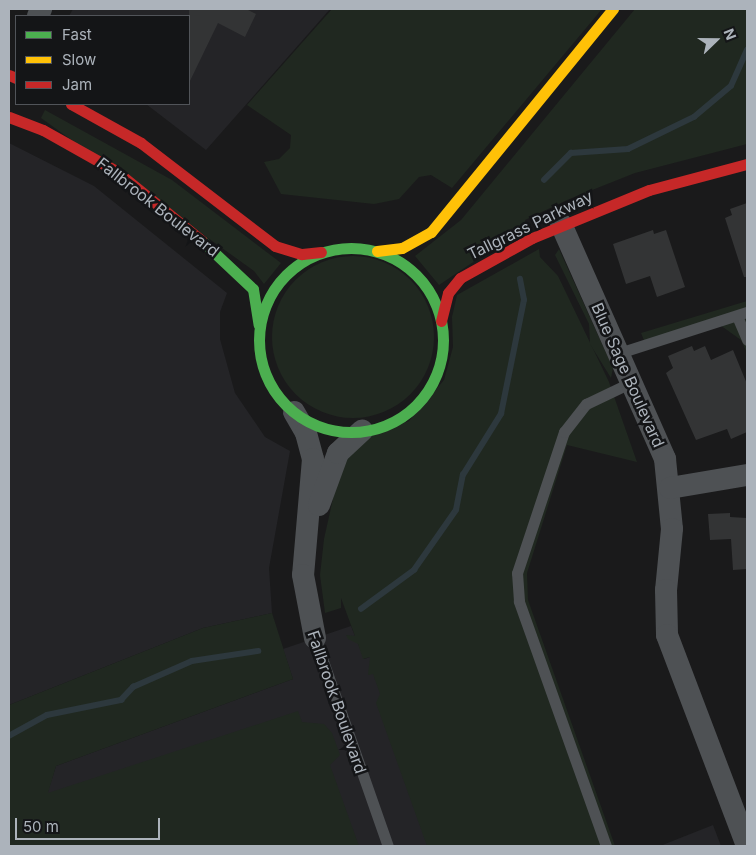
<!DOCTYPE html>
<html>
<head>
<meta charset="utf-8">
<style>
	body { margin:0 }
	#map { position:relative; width:756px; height:855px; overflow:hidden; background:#1a1a1b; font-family:Inter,sans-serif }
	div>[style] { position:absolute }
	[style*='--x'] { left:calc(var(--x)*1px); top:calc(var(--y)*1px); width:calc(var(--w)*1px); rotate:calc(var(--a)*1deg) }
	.built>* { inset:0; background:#242427 }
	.green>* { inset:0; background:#202820 }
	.round { border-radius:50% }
	.stream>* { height:5.5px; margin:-2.75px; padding:0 2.75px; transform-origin:2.75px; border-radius:2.75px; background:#2d383d }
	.building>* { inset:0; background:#333435 }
	.lane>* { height:11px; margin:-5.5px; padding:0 5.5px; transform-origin:5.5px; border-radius:5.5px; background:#4e5154 }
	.street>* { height:22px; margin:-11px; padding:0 11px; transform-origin:11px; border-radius:11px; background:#4e5154 }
	.fast>* { height:11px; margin:-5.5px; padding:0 5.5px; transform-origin:5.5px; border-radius:5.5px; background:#4caf50 }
	.fast>.ring { margin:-5.5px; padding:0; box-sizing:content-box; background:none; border:11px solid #4caf50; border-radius:50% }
	.slow>* { height:11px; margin:-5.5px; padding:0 5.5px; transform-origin:5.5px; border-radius:5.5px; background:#ffc107 }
	.jam>* { height:11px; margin:-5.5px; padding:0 5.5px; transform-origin:5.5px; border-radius:5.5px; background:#c62828 }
	span { translate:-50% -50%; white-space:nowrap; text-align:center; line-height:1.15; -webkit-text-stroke:5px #141517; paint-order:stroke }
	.street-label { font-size:16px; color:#acb3bb }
	.frame { position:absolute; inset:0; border:10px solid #acb3bb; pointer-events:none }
	.legend { position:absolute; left:15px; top:15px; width:175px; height:90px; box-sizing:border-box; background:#141517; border:1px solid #515459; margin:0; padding:6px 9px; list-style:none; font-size:15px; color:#acb3bb }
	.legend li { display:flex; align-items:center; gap:10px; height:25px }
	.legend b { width:25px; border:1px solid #515459 }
	.north { position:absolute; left:691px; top:15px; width:50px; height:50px; -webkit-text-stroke:4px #141517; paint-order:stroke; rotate:68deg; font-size:14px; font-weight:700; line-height:20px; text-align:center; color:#acb3bb }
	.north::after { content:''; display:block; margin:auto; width:18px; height:22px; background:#acb3bb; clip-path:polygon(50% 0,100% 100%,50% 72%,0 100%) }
	.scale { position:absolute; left:15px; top:818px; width:145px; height:22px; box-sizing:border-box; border:2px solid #acb3bb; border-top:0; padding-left:6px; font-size:15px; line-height:18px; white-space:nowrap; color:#acb3bb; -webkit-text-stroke:4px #141517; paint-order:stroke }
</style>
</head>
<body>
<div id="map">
	<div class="built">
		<div style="clip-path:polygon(73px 9px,330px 9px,206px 150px,146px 104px,189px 104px,189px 16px,69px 16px)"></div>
		<div style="clip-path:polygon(9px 143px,94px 186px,227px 293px,220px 312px,220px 339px,235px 393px,265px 437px,290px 451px,269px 568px,272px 613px,203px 628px,9px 705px)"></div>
		<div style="clip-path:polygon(513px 608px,599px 846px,31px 846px,56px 766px,293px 679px,283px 649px,351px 626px,364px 659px)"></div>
		<div style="clip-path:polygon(713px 825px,721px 846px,661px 846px,665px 844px)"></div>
	</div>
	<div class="green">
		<div style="clip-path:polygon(332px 9px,602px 9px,452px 188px,431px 175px,419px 177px,399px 199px,374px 204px,281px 194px,264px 162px,279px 159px,290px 148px,291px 135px,247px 105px)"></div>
		<div style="clip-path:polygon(635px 9px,747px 9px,747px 144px,635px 173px,567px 200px,525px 220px,527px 226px,439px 285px,415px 256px,461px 220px)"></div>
		<div style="clip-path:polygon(45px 110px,172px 180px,281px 263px,264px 284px,254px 271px,41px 118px)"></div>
		<div style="clip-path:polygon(539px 249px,540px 257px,558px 276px,609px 382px,637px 462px,567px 445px,527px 573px,528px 600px,615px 846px,427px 846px,376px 703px,380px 694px,373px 674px,368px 675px,370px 657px,363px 659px,358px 644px,348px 639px,346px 635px,355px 636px,341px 598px,341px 608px,325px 613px,320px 575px,324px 539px,340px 467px,366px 437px,409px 421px,444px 380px,453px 347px,452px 317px,457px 295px)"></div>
		<div style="clip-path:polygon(559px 249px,613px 368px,611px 378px,590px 344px,589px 324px,555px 255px)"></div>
		<div class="round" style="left:272px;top:256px;width:162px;height:162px"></div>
		<div style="clip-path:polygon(747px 301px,747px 353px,741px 340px,720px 325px,647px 348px,641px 333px)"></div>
		<div style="clip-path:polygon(272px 613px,293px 679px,56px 766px,48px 793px,298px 711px,302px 722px,324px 724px,332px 733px,340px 755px,330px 765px,359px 846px,9px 846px,9px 705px,203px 628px)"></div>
	</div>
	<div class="stream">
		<div style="--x:544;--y:180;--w:38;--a:-45"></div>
		<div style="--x:571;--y:153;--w:57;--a:-4"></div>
		<div style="--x:628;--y:149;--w:73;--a:-25.9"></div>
		<div style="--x:694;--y:117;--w:48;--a:-40"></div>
		<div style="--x:731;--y:86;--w:39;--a:-66"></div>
		<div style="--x:361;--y:609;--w:66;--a:-36.3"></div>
		<div style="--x:414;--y:570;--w:73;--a:-55"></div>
		<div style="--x:456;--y:510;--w:36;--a:-79"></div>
		<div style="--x:463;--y:475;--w:72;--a:-58.1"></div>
		<div style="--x:501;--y:414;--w:116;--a:-78.6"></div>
		<div style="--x:524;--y:300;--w:21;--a:-101"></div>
		<div style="--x:9;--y:736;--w:43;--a:-28.9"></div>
		<div style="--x:47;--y:715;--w:76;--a:-11.5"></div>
		<div style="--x:121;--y:700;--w:18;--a:-47"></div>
		<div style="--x:133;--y:687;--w:64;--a:-23.8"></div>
		<div style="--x:192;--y:661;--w:67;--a:-8.6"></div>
	</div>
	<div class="building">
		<div style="clip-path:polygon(189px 9px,246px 9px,256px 14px,245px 37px,218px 23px,189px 83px)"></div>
		<div style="clip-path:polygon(747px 203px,747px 277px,744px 277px,725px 218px,732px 215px,730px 209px)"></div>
		<div style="clip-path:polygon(653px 230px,654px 234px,666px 230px,685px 287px,657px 297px,650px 276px,626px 284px,613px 244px)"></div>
		<div style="clip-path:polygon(692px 346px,694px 351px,705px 346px,711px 360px,733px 350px,747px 384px,747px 432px,731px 439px,727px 429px,696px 440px,666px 373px,673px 368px,668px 356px)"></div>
		<div style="clip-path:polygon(730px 513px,730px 517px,747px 518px,747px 569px,733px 570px,731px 539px,710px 540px,708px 514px)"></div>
	</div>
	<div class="lane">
		<div style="--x:737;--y:316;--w:26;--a:67"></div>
		<div style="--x:619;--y:353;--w:134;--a:-17.8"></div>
		<div style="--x:315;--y:638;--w:220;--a:70.7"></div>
		<div style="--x:606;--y:846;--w:260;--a:-109.6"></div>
		<div style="--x:519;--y:601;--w:28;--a:-94"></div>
		<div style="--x:517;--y:573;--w:149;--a:-71.6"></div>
		<div style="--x:564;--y:432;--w:36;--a:-52"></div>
		<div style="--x:586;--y:404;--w:51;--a:-25.6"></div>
	</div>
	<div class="street">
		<div style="--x:38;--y:16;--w:8;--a:-67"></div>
		<div style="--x:561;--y:224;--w:257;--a:66.1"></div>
		<div style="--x:665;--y:459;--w:70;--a:84.3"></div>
		<div style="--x:672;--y:529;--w:61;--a:95.6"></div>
		<div style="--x:666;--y:590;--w:45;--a:88.7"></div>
		<div style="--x:667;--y:635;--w:226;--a:69.2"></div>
		<div style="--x:294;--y:412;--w:24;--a:60"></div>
		<div style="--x:306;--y:433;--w:27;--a:75"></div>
		<div style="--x:313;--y:459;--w:116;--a:94.9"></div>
		<div style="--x:303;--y:575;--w:64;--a:79.2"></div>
		<div style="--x:670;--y:488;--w:78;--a:-9.6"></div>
		<div style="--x:319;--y:505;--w:55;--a:-69.9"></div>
		<div style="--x:338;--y:453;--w:33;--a:-43"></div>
	</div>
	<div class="fast">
		<div style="--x:202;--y:241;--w:70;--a:43.3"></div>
		<div style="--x:253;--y:289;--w:36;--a:81"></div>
		<div class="ring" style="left:259px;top:248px;width:173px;height:173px"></div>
	</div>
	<div class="slow">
		<div style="--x:377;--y:251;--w:25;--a:-7"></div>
		<div style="--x:402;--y:248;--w:33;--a:-29"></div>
		<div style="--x:431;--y:232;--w:288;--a:-50.8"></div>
	</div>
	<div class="jam">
		<div style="--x:9;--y:75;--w:8;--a:23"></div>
		<div style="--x:71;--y:104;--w:80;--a:29.1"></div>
		<div style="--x:141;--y:143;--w:169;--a:37.5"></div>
		<div style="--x:275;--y:246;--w:28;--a:17"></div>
		<div style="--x:302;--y:254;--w:19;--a:-6"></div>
		<div style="--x:9;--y:117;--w:36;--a:21"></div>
		<div style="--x:43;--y:130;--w:84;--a:29.3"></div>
		<div style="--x:116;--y:171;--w:111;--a:39.1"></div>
		<div style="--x:441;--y:321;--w:29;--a:-76"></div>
		<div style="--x:448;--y:293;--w:19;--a:-51"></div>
		<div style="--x:460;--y:278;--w:82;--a:-29.1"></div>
		<div style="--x:532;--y:238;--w:126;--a:-22.3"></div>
		<div style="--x:649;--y:190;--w:101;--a:-14.9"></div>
	</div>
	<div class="street-label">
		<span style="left:158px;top:207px;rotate:38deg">Fallbrook Boulevard</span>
		<span style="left:530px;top:225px;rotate:-26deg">Tallgrass Parkway</span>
		<span style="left:628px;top:375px;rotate:66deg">Blue Sage Boulevard</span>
		<span style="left:337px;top:702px;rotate:71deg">Fallbrook Boulevard</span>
	</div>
	<div class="frame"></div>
	<ul class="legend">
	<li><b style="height:6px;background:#4caf50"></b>Fast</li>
	<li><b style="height:6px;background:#ffc107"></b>Slow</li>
	<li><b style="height:6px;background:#c62828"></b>Jam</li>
	</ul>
	<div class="north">N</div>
	<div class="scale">50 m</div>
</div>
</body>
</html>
